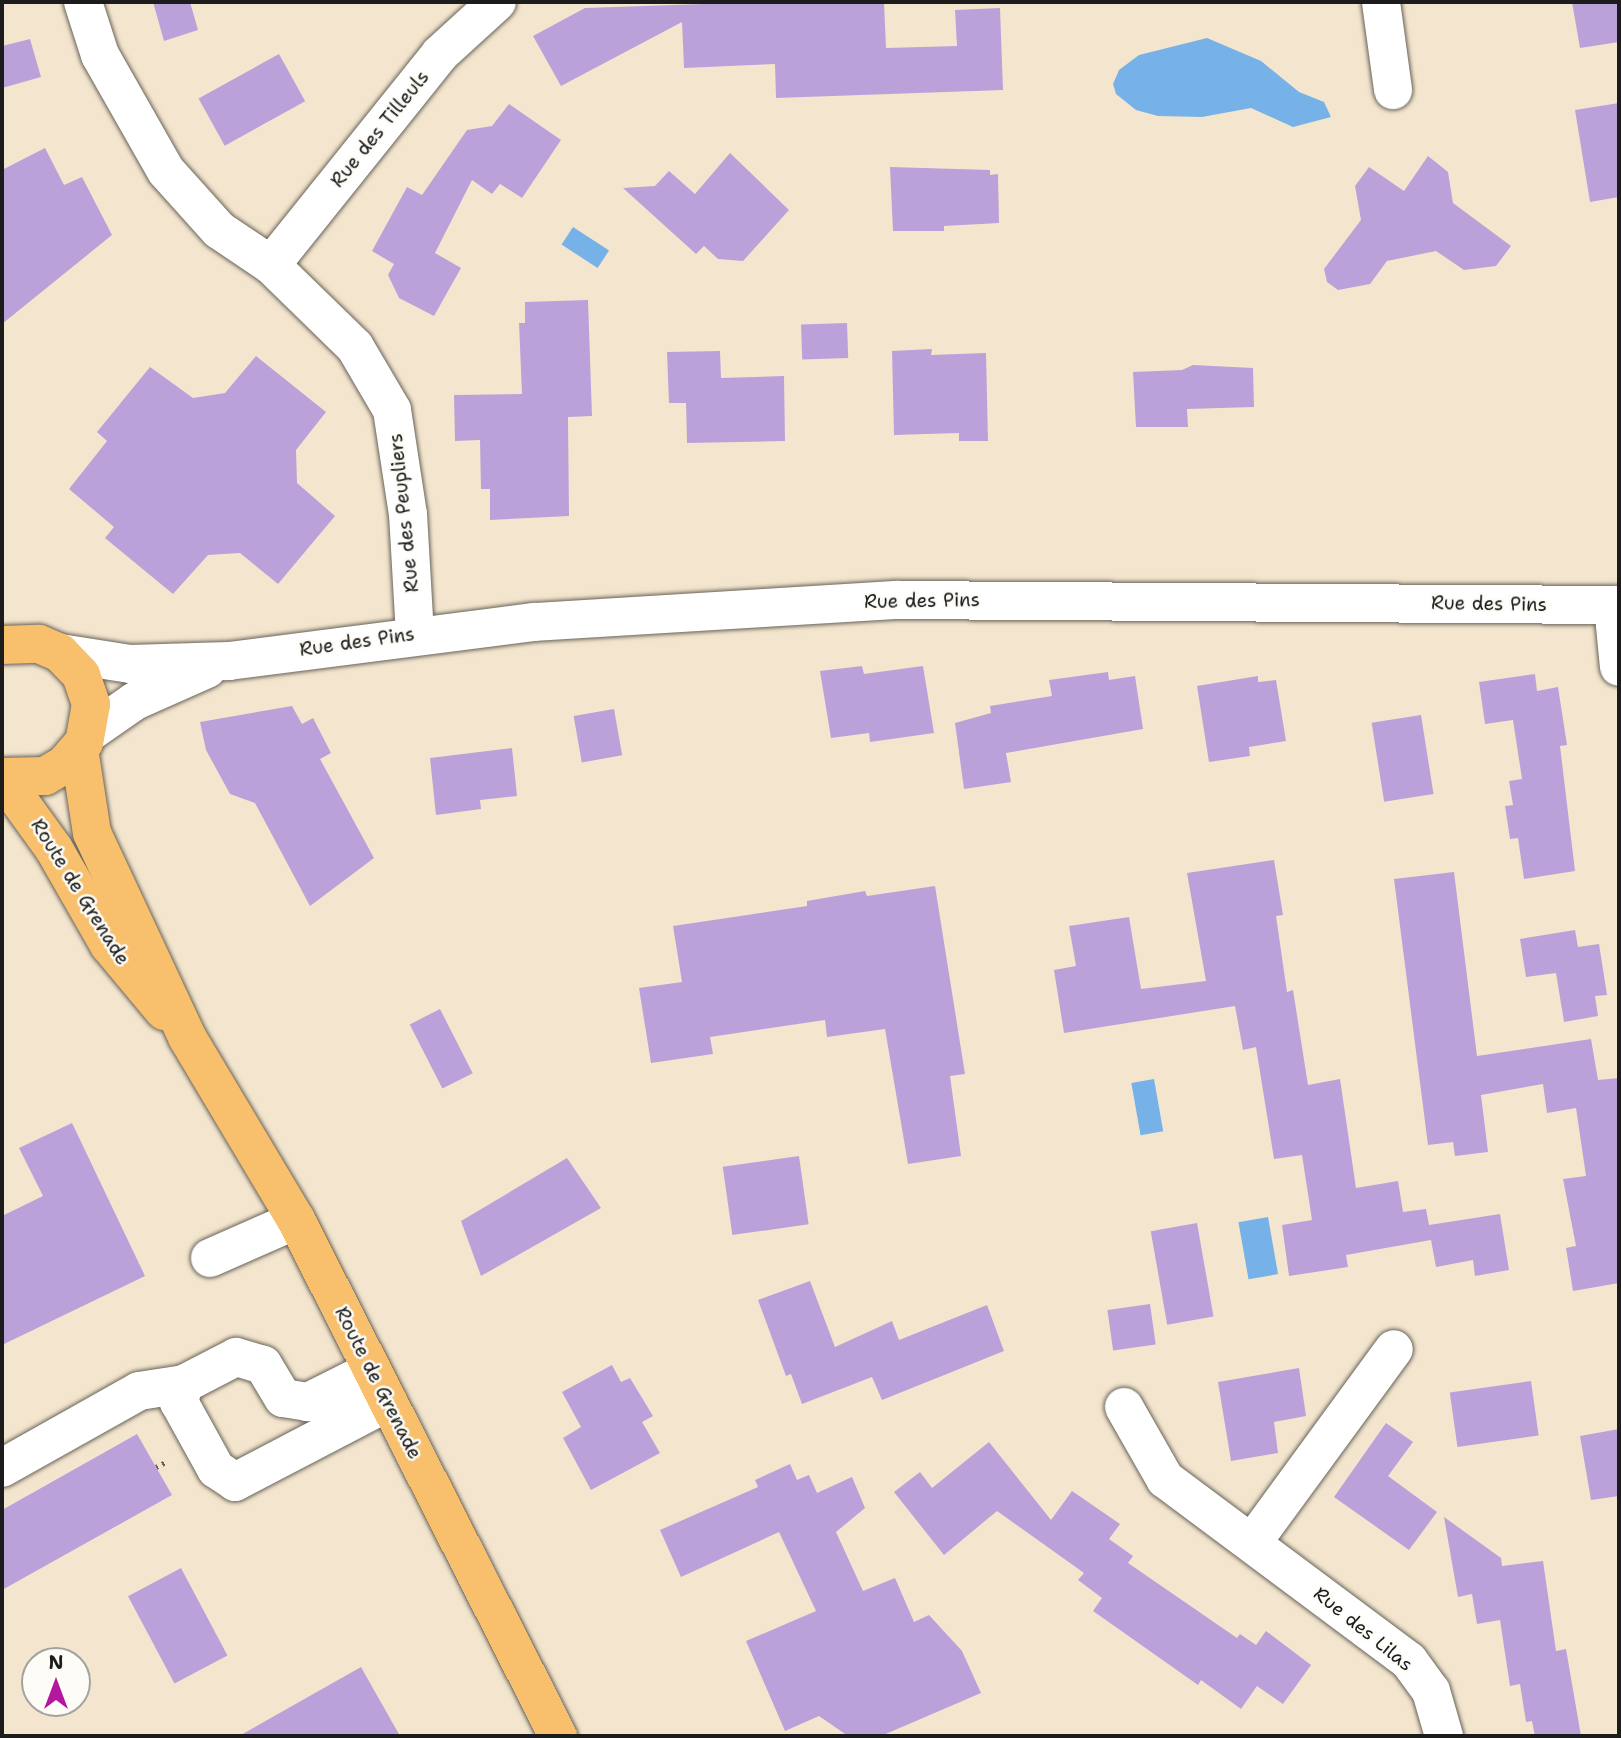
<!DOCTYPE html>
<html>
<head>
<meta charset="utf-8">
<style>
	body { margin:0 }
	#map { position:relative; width:1621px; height:1738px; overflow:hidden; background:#f4e6ce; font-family:"Shantell Sans",sans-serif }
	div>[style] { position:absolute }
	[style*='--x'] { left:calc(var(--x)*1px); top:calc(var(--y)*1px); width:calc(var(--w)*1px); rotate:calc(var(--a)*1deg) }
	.water>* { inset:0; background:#76b1e7; transform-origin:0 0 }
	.building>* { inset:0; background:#bba1d9; transform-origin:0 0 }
	.path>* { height:4.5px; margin-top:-2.25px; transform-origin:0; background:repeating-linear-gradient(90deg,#68635a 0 2px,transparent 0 7px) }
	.roads { filter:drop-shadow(0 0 2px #68635a) drop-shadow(0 0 2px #68635a) }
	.minor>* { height:38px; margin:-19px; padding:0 19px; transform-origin:19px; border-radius:19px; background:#fff }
	.major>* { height:38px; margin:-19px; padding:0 19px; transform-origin:19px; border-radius:19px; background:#f8bf6c }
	span { translate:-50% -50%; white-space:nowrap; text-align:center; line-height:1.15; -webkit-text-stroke:5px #fdfcf7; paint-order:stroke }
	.street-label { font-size:19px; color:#1c1c1c }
	.frame { position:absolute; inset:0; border:4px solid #1c1c1c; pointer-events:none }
	.north { position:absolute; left:21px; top:1647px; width:70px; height:70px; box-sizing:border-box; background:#fdfcf7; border:2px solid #a3a29f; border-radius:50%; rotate:0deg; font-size:19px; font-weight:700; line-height:28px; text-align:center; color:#1c1c1c }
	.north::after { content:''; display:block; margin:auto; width:24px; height:32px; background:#b5179e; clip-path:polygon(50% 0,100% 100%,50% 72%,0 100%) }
</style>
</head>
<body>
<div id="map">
	<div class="water">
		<div style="clip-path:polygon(1207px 38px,1261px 61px,1299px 92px,1324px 102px,1331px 117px,1293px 127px,1251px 108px,1202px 117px,1158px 116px,1136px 110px,1116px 94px,1113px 84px,1119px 70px,1139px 55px)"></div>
		<div style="left:573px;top:227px;width:43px;height:21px;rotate:33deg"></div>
		<div style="left:1154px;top:1079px;width:53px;height:23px;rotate:80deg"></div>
		<div style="left:1268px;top:1217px;width:58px;height:30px;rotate:80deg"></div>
	</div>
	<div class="building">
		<div style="clip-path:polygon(153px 2px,190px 2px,198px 30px,164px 41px)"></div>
		<div style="clip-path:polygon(762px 2px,884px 2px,886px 48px,957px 46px,955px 10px,1000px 8px,1003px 90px,776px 98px,775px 64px,684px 68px,682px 22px,561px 86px,533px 36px,585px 8px)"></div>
		<div style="clip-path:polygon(1572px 2px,1619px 2px,1619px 42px,1580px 48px)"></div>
		<div style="clip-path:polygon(30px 39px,41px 77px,2px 88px,2px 46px)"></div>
		<div style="left:279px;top:54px;width:54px;height:92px;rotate:61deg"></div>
		<div style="clip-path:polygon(1619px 103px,1619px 197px,1590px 202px,1575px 110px)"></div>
		<div style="clip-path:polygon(509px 104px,561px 140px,522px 198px,500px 184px,492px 194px,472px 180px,435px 253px,461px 268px,434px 316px,399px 298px,388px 275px,394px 264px,372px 251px,407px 187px,422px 195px,467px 130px,492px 126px)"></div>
		<div style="clip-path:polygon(45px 148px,64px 185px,82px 177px,112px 235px,2px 324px,2px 170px)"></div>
		<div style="clip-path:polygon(730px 153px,789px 210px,743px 261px,718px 259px,704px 246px,696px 254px,623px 188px,655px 186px,669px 171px,695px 194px)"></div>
		<div style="clip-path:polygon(1428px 156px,1448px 172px,1453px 203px,1511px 246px,1496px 266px,1464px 270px,1436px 251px,1387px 261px,1370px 284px,1338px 290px,1327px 282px,1324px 269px,1361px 220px,1355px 186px,1369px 167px,1404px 191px)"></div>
		<div style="clip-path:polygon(890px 167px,990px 170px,990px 175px,998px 174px,999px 223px,944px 226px,944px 231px,893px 231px)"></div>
		<div style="clip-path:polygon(588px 300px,592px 416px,568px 417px,569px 516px,490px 520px,490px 489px,481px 489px,480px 440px,455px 441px,454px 395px,522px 394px,519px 323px,525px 323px,525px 302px)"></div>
		<div style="left:847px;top:323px;width:35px;height:46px;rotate:88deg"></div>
		<div style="clip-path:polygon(932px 349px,931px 355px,986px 353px,988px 441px,959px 441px,959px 433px,894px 435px,892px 351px)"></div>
		<div style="clip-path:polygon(720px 351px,721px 378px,784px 376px,785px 441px,687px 443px,686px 403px,669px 403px,667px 352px)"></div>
		<div style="clip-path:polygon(256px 356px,326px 412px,296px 450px,297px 483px,335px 516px,278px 584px,240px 553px,208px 555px,173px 594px,105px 538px,114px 527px,69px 489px,107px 441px,97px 432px,150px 367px,193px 398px,225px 393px)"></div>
		<div style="clip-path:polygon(1193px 365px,1253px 368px,1254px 407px,1187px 409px,1188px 427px,1136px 427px,1133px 372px,1182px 370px)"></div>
		<div style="clip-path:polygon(862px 666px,864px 674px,923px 666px,934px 733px,870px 742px,869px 733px,831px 738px,820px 671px)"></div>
		<div style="clip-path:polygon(1108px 672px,1109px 680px,1135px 676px,1143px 729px,1006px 753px,1011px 782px,964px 789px,955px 723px,991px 713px,990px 706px,1052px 696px,1049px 680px)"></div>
		<div style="clip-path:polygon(1535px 674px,1537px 691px,1558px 687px,1567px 745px,1560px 746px,1575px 871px,1524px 879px,1518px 838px,1510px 839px,1505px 806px,1513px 805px,1509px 781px,1522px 779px,1513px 720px,1485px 724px,1479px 682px)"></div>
		<div style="clip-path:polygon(1258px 676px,1258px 682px,1276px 680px,1286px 741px,1249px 747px,1250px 756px,1209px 762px,1197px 686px)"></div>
		<div style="clip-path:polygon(292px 706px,302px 724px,313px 718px,331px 753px,320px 759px,374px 858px,310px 906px,255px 803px,230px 794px,206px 750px,200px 722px)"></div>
		<div style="left:614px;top:709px;width:47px;height:41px;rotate:80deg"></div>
		<div style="left:1421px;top:715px;width:80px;height:50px;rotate:81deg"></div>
		<div style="clip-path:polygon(512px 748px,517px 796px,480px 800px,481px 809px,436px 815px,430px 758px)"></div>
		<div style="clip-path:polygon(1274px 860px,1283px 915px,1276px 916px,1287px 992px,1293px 990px,1308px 1085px,1340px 1079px,1356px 1188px,1398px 1181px,1403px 1212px,1426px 1209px,1429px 1225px,1500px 1214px,1509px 1270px,1475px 1276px,1473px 1260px,1436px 1267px,1431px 1240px,1346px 1255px,1348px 1267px,1289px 1276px,1282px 1225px,1312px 1220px,1302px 1155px,1274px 1159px,1256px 1047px,1243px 1050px,1235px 1006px,1064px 1033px,1054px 970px,1076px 966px,1069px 926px,1129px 917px,1141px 989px,1206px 981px,1187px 873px)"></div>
		<div style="clip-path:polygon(1454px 872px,1477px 1056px,1591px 1039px,1598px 1080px,1619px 1078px,1619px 1283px,1573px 1291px,1566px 1248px,1576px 1246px,1563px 1179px,1586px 1176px,1576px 1108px,1547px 1113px,1543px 1084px,1481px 1095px,1488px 1152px,1455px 1156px,1453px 1142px,1428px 1145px,1394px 879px)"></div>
		<div style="clip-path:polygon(935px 886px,965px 1074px,950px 1076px,961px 1156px,908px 1164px,885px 1029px,827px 1037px,825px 1020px,710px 1037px,713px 1054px,651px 1063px,639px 988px,682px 982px,673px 926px,807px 906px,807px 901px,865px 891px,867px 896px)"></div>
		<div style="clip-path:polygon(1575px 930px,1578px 947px,1599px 944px,1607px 995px,1595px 996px,1598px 1016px,1564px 1022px,1556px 973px,1526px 977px,1520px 939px)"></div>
		<div style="left:440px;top:1009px;width:72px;height:34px;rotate:63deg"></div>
		<div style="clip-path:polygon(72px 1123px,145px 1276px,2px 1345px,2px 1216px,43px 1196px,19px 1148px)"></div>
		<div style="left:799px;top:1156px;width:69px;height:77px;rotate:82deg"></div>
		<div style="clip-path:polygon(567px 1158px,601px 1208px,481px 1276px,461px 1221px)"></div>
		<div style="left:1197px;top:1223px;width:95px;height:47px;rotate:80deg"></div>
		<div style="clip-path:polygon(810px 1281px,835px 1347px,892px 1321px,899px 1340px,987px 1305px,1004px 1351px,882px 1400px,872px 1377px,802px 1404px,791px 1374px,786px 1376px,758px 1300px)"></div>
		<div style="left:1150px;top:1304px;width:41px;height:43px;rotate:82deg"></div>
		<div style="clip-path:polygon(612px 1365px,621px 1382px,630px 1378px,653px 1416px,642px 1422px,660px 1453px,591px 1490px,563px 1438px,581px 1427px,562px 1392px)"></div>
		<div style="clip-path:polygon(1299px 1368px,1306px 1416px,1274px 1422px,1278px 1453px,1231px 1461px,1218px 1382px)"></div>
		<div style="left:1531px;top:1381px;width:55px;height:82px;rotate:82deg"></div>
		<div style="clip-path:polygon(1386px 1423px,1413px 1442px,1388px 1476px,1437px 1512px,1409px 1550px,1334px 1497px)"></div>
		<div style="clip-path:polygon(1619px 1429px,1619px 1496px,1591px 1500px,1580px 1436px)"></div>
		<div style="clip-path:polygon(137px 1434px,172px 1495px,2px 1590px,2px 1510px)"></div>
		<div style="clip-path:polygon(989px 1442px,1051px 1520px,1072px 1491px,1120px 1524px,1109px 1539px,1133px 1556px,1128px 1563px,1237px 1638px,1240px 1634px,1256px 1645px,1266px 1631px,1311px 1665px,1283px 1704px,1257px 1686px,1241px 1709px,1201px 1680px,1198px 1685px,1093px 1611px,1102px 1598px,1078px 1580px,1084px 1573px,997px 1511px,944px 1555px,894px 1492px,920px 1472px,932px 1488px)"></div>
		<div style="clip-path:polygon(790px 1464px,797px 1480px,809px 1475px,817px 1493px,852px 1477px,865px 1508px,836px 1532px,863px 1591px,895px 1578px,914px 1622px,929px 1615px,962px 1651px,981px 1693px,881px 1736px,848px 1736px,819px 1716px,785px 1731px,746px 1641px,816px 1611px,779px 1532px,681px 1577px,660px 1530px,758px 1487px,755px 1480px)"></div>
		<div style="clip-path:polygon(1444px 1517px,1501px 1558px,1502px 1566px,1543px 1561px,1556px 1651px,1566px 1649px,1581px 1736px,1535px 1736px,1532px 1721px,1526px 1722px,1520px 1684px,1510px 1686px,1500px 1620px,1477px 1624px,1472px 1594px,1458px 1597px)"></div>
		<div style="left:181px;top:1568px;width:99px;height:60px;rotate:62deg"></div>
		<div style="clip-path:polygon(361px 1667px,400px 1736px,239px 1736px)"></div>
	</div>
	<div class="path">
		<div style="--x:156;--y:1467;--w:13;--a:-27"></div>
	</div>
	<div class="roads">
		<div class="minor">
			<div style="--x:83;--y:2;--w:56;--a:72.2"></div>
			<div style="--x:100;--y:55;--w:133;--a:60.4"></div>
			<div style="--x:166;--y:171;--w:79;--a:48.1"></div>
			<div style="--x:219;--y:230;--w:63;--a:33.9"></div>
			<div style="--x:271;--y:265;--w:117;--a:44.3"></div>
			<div style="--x:355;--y:347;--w:73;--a:59.6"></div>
			<div style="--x:392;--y:410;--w:105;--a:81.3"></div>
			<div style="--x:408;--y:514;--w:120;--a:86.7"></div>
			<div style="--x:1381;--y:2;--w:89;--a:82.2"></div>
			<div style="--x:271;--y:265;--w:270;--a:-51.3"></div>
			<div style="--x:440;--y:54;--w:77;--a:-42.4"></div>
			<div style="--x:1613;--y:605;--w:62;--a:84.5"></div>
			<div style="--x:60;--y:653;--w:71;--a:8.9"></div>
			<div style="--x:130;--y:664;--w:99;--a:-1.7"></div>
			<div style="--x:229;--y:661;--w:308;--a:-7.3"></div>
			<div style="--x:535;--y:622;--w:362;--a:-3.5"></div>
			<div style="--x:896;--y:600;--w:723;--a:0.4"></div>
			<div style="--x:86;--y:735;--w:60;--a:-34.8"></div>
			<div style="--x:135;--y:701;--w:79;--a:-24"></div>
			<div style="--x:210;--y:1258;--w:94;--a:-23.8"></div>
			<div style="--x:372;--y:1370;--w:72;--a:153.4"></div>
			<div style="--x:308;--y:1402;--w:25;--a:-171"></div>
			<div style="--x:283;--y:1398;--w:39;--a:-121"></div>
			<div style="--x:263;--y:1365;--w:28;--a:-163"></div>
			<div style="--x:236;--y:1357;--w:59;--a:152.6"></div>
			<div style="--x:184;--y:1384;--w:19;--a:106"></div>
			<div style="--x:179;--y:1402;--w:77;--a:61.1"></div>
			<div style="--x:216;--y:1469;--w:23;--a:34"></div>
			<div style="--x:235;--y:1482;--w:173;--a:-27.6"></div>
			<div style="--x:1124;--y:1407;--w:83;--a:60.3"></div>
			<div style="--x:1165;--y:1479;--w:304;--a:36.7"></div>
			<div style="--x:1409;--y:1661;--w:37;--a:54"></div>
			<div style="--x:1431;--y:1691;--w:47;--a:73.9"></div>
			<div style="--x:2;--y:1468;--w:157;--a:-29.3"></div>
			<div style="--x:139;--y:1391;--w:46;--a:-8.8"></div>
			<div style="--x:1252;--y:1543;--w:240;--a:-53.8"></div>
		</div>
		<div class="major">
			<div style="--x:2;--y:645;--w:37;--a:-2"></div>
			<div style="--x:39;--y:644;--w:23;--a:23"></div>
			<div style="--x:60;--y:653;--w:30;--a:46"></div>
			<div style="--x:81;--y:675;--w:31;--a:71"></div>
			<div style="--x:91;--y:704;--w:39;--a:100"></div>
			<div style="--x:84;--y:742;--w:30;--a:131"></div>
			<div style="--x:64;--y:765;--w:22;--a:150"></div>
			<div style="--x:45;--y:776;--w:43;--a:178.7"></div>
			<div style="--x:79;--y:749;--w:85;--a:81.2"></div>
			<div style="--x:92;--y:833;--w:225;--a:65"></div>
			<div style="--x:187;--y:1037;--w:213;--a:59.2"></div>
			<div style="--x:296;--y:1220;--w:579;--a:63.08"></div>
			<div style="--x:2;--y:777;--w:89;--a:54.2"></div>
			<div style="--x:54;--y:849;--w:111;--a:60.2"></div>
			<div style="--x:109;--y:945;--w:86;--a:50.2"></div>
		</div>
	</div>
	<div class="street-label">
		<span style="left:380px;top:129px;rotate:-51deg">Rue des Tilleuls</span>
		<span style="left:404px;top:513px;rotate:-96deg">Rue des Peupliers</span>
		<span style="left:922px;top:601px;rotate:-1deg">Rue des Pins</span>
		<span style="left:1489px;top:604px;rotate:1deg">Rue des Pins</span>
		<span style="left:357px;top:642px;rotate:-8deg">Rue des Pins</span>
		<span style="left:80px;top:892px;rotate:58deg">Route de Grenade</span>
		<span style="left:378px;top:1383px;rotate:63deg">Route de Grenade</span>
		<span style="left:1363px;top:1629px;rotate:39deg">Rue des Lilas</span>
	</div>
	<div class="frame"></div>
	<div class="north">N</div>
</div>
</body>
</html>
